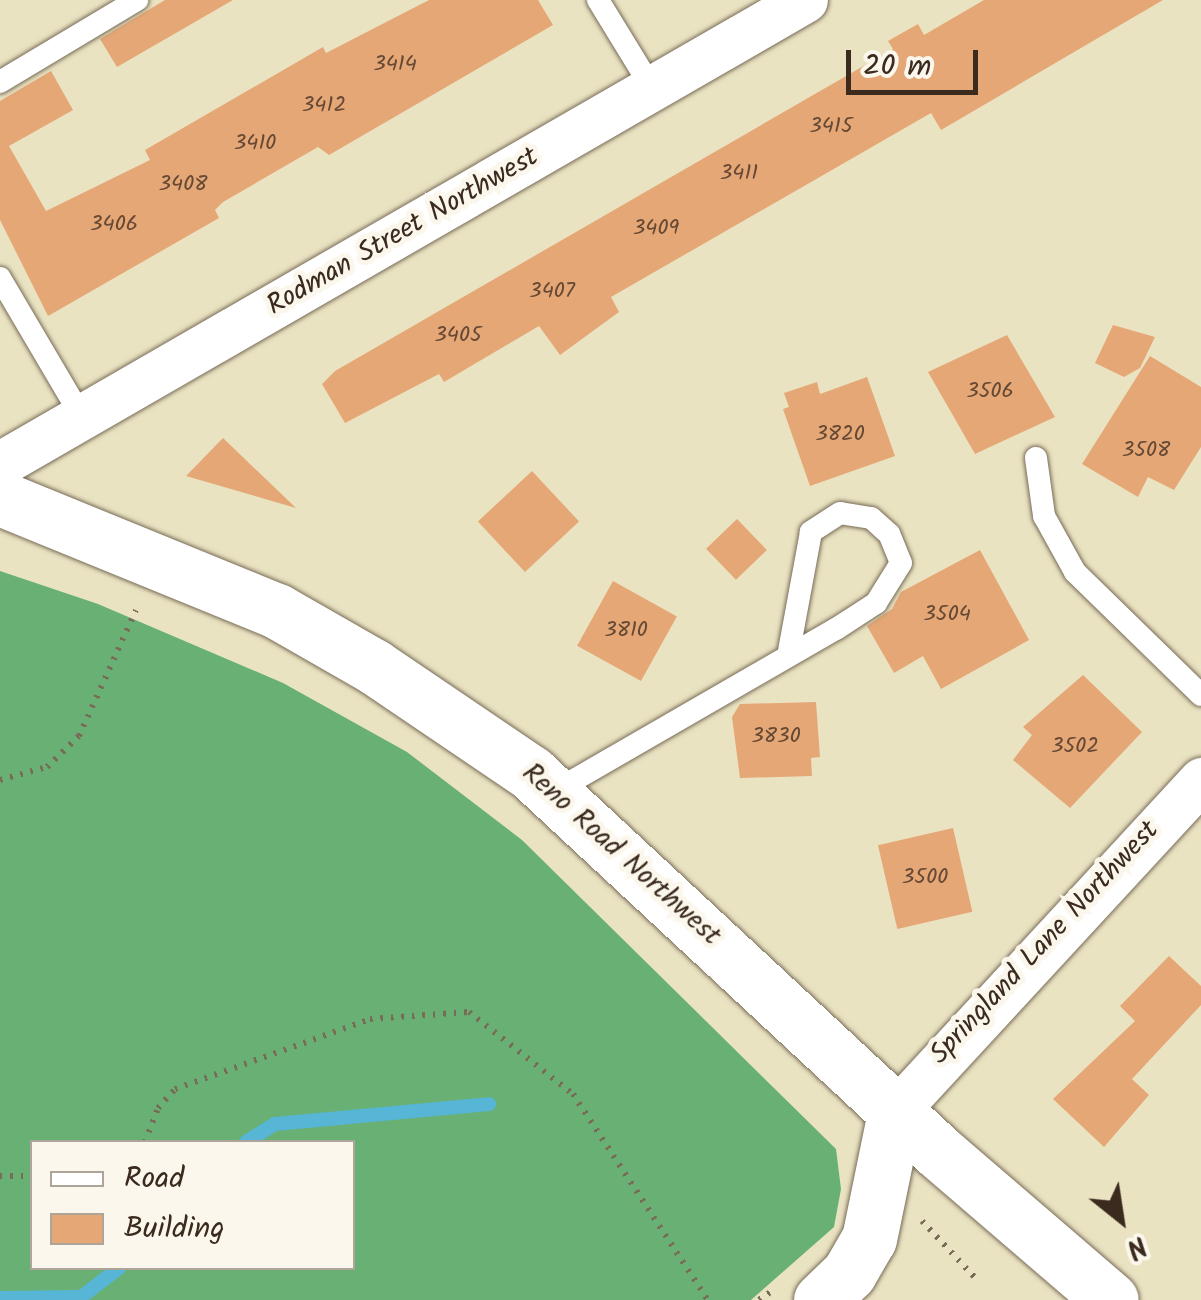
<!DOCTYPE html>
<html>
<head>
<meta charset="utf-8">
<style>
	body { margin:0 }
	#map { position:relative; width:1201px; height:1300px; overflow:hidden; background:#eae3c2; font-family:Kalam,sans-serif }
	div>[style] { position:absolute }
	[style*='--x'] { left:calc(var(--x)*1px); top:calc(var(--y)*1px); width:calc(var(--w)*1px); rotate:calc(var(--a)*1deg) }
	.forest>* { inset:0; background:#69b075 }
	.stream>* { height:14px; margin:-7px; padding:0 7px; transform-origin:7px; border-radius:7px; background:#57b5d5 }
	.building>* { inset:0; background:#e5a776; transform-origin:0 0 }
	.path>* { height:6px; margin-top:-3px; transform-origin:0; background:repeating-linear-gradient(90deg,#786b57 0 2.5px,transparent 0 10.5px) }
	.roads { filter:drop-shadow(0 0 2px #786b57) drop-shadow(0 0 2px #786b57) }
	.lane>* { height:22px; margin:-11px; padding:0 11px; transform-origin:11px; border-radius:11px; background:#fff }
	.street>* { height:45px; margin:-22.5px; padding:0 22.5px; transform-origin:22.5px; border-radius:22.5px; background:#fff }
	.secondary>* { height:55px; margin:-27.5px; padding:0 27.5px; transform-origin:27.5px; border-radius:27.5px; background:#fff }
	span { translate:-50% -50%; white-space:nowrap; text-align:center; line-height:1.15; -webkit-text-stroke:10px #fbf7ec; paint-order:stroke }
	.number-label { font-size:22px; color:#664934 }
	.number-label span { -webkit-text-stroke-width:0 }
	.street-label { font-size:28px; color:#3b2a1e }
	.legend { position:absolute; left:30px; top:1140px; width:325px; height:130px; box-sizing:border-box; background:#fbf7ec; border:2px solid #aea59a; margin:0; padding:12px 18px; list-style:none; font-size:30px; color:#3b2a1e }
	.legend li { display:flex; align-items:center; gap:20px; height:50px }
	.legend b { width:50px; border:2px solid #aea59a }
	.north { position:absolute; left:1071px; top:1170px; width:100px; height:100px; -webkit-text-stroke:8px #fbf7ec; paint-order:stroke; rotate:150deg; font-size:28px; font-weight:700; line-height:40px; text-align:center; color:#3b2a1e }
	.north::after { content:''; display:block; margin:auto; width:35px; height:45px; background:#3b2a1e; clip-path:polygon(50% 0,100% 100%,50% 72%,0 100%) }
	.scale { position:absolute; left:846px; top:50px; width:132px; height:45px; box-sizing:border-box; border:5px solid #3b2a1e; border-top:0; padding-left:12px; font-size:30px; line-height:35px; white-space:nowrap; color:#3b2a1e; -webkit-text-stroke:8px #fbf7ec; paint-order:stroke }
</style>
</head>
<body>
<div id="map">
	<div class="forest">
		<div style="clip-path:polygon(evenodd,0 571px,98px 604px,283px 683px,407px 752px,522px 840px,836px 1149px,841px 1189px,834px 1227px,751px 1300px,0 1300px,0 571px,32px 1142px,352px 1142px,352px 1268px,32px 1268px,32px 1142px)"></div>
	</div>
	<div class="stream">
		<div style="--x:246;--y:1142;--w:34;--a:-32"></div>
		<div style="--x:275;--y:1124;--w:215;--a:-5.3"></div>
		<div style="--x:0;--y:1298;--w:81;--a:-0.7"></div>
		<div style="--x:81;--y:1297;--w:48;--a:-37.3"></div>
	</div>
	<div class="building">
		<div style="clip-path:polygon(165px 0,233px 0,117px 67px,100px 39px)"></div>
		<div style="clip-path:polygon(429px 0,538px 0,553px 25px,329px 155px,318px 147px,223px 202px,215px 210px,219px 218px,48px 316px,0 220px,0 101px,51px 71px,73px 110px,9px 146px,46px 211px,150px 160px,145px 150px,323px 47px,326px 53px)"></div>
		<div style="clip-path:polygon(984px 0,1163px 0,941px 130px,931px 113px,611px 297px,619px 312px,560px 355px,539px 326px,444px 382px,439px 374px,345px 423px,322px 384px,335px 371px,893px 49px,888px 41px,918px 24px,924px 35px)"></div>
		<div style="clip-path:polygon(1113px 325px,1155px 337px,1140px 368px,1124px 377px,1095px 363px)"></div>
		<div style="clip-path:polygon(1007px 335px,1055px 417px,975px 454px,928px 372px)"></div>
		<div style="clip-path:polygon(1150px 356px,1201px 387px,1201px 447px,1174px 490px,1148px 477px,1138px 497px,1082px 464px)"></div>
		<div style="clip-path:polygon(867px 377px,895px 456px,810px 486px,783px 409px,789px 407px,784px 393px,817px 382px,820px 394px)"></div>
		<div style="clip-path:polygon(223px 438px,296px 508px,186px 476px)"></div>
		<div style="left:532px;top:471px;width:69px;height:74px;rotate:47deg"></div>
		<div style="left:737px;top:519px;width:43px;height:43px;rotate:46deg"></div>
		<div style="clip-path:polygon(980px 550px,1029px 640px,941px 689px,923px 656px,894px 673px,867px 626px,892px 609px,901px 592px)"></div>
		<div style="left:613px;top:581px;width:73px;height:74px;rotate:29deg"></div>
		<div style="clip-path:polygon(1083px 675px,1142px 732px,1070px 808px,1013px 760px,1032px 735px,1023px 727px)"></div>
		<div style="clip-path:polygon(816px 702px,820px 757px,811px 758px,812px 776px,740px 778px,732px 717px,740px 704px)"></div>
		<div style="left:953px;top:828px;width:86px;height:77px;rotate:77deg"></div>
		<div style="clip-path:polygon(1169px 956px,1201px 986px,1201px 1005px,1132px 1079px,1149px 1095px,1104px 1147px,1053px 1099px,1135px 1021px,1120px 1006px)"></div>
	</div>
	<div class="path">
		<div style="--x:0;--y:780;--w:49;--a:-15.5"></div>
		<div style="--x:47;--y:767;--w:45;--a:-44.1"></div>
		<div style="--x:79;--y:736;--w:138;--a:-65.7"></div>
		<div style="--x:145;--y:1142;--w:36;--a:-69"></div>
		<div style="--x:158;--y:1108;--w:25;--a:-48"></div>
		<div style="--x:175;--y:1089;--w:207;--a:-19.7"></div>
		<div style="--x:370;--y:1019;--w:99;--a:-4"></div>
		<div style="--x:469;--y:1012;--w:132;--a:38.3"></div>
		<div style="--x:573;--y:1094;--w:246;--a:56.8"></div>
		<div style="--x:0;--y:1176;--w:32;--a:0"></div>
		<div style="--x:922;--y:1221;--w:83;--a:46.9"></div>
		<div style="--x:759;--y:1300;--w:19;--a:-35"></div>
	</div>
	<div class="roads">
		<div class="lane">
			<div style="--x:598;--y:0;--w:103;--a:58.5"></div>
			<div style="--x:0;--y:82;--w:160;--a:-30.9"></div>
			<div style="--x:0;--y:278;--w:161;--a:59.5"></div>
			<div style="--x:1036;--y:458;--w:59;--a:82.1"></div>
			<div style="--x:1044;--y:516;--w:64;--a:61"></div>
			<div style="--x:1075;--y:572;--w:176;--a:44.3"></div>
			<div style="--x:555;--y:791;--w:324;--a:-30"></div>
			<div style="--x:836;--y:629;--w:48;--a:-33"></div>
			<div style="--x:876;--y:603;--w:47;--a:-58"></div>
			<div style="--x:901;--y:563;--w:31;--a:-112"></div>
			<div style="--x:889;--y:534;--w:24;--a:-138"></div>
			<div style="--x:871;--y:518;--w:31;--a:-171"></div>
			<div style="--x:840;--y:513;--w:35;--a:147"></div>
			<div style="--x:811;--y:532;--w:126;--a:100.5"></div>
		</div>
		<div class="street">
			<div style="--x:0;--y:464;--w:929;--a:-29.96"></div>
			<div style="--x:895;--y:1112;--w:452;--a:-47.3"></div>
		</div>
		<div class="secondary">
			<div style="--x:0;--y:498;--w:299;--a:22.2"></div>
			<div style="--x:277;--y:611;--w:111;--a:29.8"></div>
			<div style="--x:373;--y:666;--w:191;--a:34.1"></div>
			<div style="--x:531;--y:773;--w:558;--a:42.9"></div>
			<div style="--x:940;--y:1153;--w:225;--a:40.7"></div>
			<div style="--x:821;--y:1300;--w:39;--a:-44"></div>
			<div style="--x:849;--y:1273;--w:39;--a:-60"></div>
			<div style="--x:869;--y:1239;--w:130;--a:-78.4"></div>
		</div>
	</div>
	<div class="number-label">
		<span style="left:395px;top:65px">3414</span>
		<span style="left:324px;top:106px">3412</span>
		<span style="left:831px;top:127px">3415</span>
		<span style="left:255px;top:144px">3410</span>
		<span style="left:739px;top:174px">3411</span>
		<span style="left:183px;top:185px">3408</span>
		<span style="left:114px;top:225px">3406</span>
		<span style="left:656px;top:229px">3409</span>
		<span style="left:552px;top:292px">3407</span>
		<span style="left:458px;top:336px">3405</span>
		<span style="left:990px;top:392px">3506</span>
		<span style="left:840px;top:435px">3820</span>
		<span style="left:1146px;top:451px">3508</span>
		<span style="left:947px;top:615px">3504</span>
		<span style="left:626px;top:631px">3810</span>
		<span style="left:776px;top:737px">3830</span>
		<span style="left:1075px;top:747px">3502</span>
		<span style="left:925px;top:878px">3500</span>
	</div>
	<div class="street-label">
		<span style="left:403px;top:232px;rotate:-30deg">Rodman Street Northwest</span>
		<span style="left:621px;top:855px;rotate:42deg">Reno Road Northwest</span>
		<span style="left:1045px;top:943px;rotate:-47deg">Springland Lane Northwest</span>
	</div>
	<ul class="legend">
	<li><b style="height:12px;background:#fff"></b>Road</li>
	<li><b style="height:28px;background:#e5a776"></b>Building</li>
	</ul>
	<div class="north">N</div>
	<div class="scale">20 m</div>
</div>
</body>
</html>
